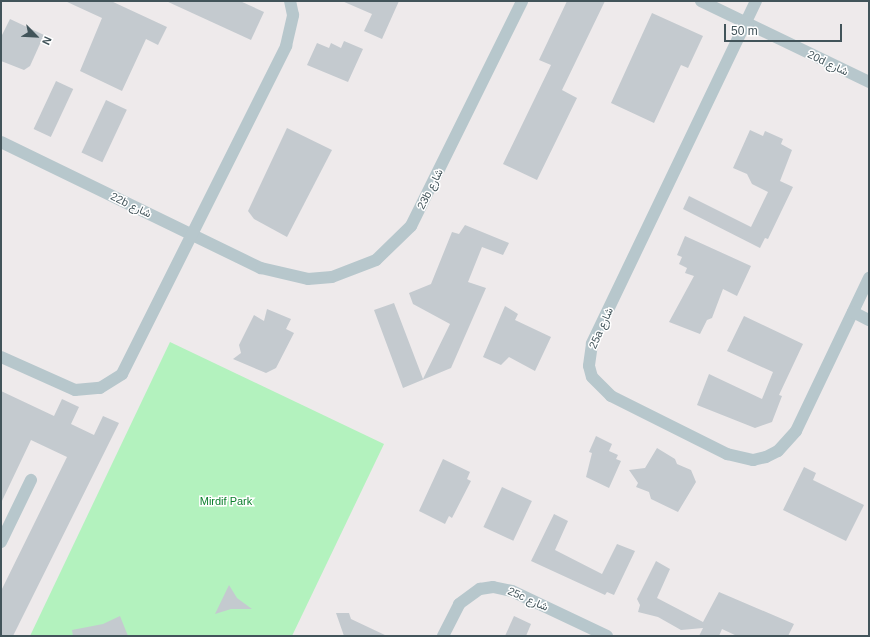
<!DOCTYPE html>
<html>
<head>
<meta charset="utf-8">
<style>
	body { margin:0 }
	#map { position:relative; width:870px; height:637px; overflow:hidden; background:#eeeaeb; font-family:Arial,Vazirmatn,sans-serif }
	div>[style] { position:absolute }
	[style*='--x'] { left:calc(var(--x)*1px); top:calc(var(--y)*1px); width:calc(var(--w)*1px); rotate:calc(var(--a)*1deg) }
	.green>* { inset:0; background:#b3f2be }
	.building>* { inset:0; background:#c4cacf; transform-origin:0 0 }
	.street>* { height:12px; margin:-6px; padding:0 6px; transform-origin:6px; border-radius:6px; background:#b7c7cc }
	span { translate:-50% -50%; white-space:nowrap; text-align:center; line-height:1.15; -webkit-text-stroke:3px #fff; paint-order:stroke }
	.street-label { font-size:11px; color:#42545a }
	.park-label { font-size:11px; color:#0e802e }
	.frame { position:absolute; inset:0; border:2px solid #42545a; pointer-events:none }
	.north { position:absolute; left:16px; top:16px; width:40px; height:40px; -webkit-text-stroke:3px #fff; paint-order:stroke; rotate:114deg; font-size:11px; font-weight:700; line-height:16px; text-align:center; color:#42545a }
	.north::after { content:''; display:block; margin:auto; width:14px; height:18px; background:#42545a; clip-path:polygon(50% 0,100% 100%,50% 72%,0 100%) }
	.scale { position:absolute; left:724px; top:24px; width:118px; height:18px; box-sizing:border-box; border:2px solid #42545a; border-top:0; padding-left:5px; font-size:12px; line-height:14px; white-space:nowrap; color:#42545a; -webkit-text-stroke:3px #fff; paint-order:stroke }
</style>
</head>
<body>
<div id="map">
	<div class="green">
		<div style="clip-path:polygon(170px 342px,384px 444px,292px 636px,30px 636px)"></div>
	</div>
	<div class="building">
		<div style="clip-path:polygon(65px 1px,111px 1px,167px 27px,158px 45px,146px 39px,122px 91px,80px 71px,102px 18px)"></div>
		<div style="clip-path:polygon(166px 1px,240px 1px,264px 12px,251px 40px)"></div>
		<div style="clip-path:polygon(342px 1px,399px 1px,382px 39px,364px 31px,372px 14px)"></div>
		<div style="clip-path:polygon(567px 1px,605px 1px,562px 90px,577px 98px,537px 180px,503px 164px,551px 65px,539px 60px)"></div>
		<div style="clip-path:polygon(652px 13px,703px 36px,688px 68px,681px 65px,654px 123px,611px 103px)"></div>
		<div style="clip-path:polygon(10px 19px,44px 35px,30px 66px,24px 70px,1px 61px,1px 37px)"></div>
		<div style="clip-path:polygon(344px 41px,363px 49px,348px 82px,307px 65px,317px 43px,329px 48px,331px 43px,341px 48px)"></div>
		<div style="left:56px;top:81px;width:19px;height:53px;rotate:25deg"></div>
		<div style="left:106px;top:100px;width:23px;height:58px;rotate:25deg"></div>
		<div style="clip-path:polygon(287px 128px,332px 150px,287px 237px,254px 219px,248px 211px)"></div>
		<div style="clip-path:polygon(750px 130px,763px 136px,765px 131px,783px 139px,781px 144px,792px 150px,780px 181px,793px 187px,768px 239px,765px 238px,760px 248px,683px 209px,689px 196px,751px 227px,768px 192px,752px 184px,747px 174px,733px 168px)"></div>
		<div style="clip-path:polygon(465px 225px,509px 243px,503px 255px,482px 247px,468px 282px,486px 288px,451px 368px,403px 388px,374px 310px,394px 303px,423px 379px,450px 324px,413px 304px,409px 293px,431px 284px,452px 232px,459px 234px)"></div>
		<div style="clip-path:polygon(685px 236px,751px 266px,737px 296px,723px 289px,712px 318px,707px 320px,700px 334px,669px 322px,694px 276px,685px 273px,687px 268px,679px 264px,682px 257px,677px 255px)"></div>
		<div style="clip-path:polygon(505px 306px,518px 314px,515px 320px,551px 337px,535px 371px,509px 357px,501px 365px,483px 357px)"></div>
		<div style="clip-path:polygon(267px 309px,291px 319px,286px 329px,294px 333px,276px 368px,266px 373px,233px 359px,241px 353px,239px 345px,254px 315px,264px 321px)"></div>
		<div style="clip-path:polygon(744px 316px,803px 344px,779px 395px,782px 396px,772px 422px,755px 428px,697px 405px,709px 374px,762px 399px,773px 372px,727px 351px)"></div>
		<div style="clip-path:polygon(1px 391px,54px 416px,62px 399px,79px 407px,71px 424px,94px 435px,103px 416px,119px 423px,13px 636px,1px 636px,1px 591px,67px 457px,31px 440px,1px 503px)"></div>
		<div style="clip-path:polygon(596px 436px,612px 444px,609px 451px,618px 455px,616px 459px,621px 461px,609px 488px,586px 477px,592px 453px,589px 452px)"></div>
		<div style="clip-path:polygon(657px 448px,675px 459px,677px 464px,691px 470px,696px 482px,678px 512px,651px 499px,649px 492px,636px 487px,638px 483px,629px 470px,645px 468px)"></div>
		<div style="clip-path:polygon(443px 459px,470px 472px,467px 479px,471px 481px,452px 518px,449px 516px,445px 524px,419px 511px)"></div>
		<div style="clip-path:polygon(804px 467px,816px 473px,813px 480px,864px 505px,846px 541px,783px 510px)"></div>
		<div style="left:502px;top:487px;width:33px;height:44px;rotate:25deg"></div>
		<div style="clip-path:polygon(554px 514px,568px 521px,555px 550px,602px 574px,617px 544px,635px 551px,614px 595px,607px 592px,605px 595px,531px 561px)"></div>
		<div style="clip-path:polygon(656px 561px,670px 569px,657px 598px,703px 622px,719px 592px,794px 624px,788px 636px,737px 636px,722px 629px,719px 636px,699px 636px,703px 628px,681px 630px,658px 617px,638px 612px,640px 605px,637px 599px)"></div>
		<div style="clip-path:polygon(229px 585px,237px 598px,252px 609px,231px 609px,215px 614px)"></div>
		<div style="clip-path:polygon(336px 613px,349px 613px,351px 619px,387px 636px,344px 636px)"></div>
		<div style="clip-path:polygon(120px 616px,128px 636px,73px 636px,72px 630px,103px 624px)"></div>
		<div style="clip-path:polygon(514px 616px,531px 624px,526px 636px,505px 636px)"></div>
	</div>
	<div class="street">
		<div style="--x:701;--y:1;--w:187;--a:25.7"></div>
		<div style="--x:756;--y:1;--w:380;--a:115.6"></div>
		<div style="--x:592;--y:344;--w:22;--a:98"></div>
		<div style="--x:589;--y:366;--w:11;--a:75"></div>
		<div style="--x:592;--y:377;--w:27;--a:45"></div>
		<div style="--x:611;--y:396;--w:130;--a:26.6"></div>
		<div style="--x:727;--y:454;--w:27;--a:13"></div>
		<div style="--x:753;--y:460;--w:13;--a:-13"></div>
		<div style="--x:766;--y:457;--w:13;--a:-27"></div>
		<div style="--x:778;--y:451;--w:27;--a:-48"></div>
		<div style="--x:796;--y:431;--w:170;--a:-64.5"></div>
		<div style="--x:1;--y:142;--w:289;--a:25.9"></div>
		<div style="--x:261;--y:268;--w:48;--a:13.2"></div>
		<div style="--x:308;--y:279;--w:24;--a:-5"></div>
		<div style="--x:332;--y:277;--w:47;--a:-21.1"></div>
		<div style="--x:376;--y:260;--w:49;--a:-44.2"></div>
		<div style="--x:411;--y:226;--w:251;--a:-63.7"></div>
		<div style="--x:853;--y:312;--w:18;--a:27"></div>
		<div style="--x:1;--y:357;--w:81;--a:24"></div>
		<div style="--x:75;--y:390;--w:25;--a:-5"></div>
		<div style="--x:100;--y:388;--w:26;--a:-32"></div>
		<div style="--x:122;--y:374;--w:367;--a:-63.4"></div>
		<div style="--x:286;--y:46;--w:32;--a:-77"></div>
		<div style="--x:293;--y:15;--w:14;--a:-102"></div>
		<div style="--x:1;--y:542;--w:69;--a:-64.2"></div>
		<div style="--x:443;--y:636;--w:36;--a:-63"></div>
		<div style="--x:459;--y:604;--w:26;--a:-36"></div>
		<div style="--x:480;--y:589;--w:13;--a:-9"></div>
		<div style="--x:493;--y:587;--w:19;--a:12"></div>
		<div style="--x:512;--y:591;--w:105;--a:25.3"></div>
	</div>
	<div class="street-label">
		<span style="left:828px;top:63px;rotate:26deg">20d شارع</span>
		<span style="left:430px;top:189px;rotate:-63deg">23b شارع</span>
		<span style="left:131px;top:205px;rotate:26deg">22b شارع</span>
		<span style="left:601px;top:328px;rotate:-66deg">25a شارع</span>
		<span style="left:528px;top:599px;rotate:24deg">25c شارع</span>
	</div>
	<div class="park-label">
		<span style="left:226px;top:501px">Mirdif Park</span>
	</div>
	<div class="frame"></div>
	<div class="north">N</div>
	<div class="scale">50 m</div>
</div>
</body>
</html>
